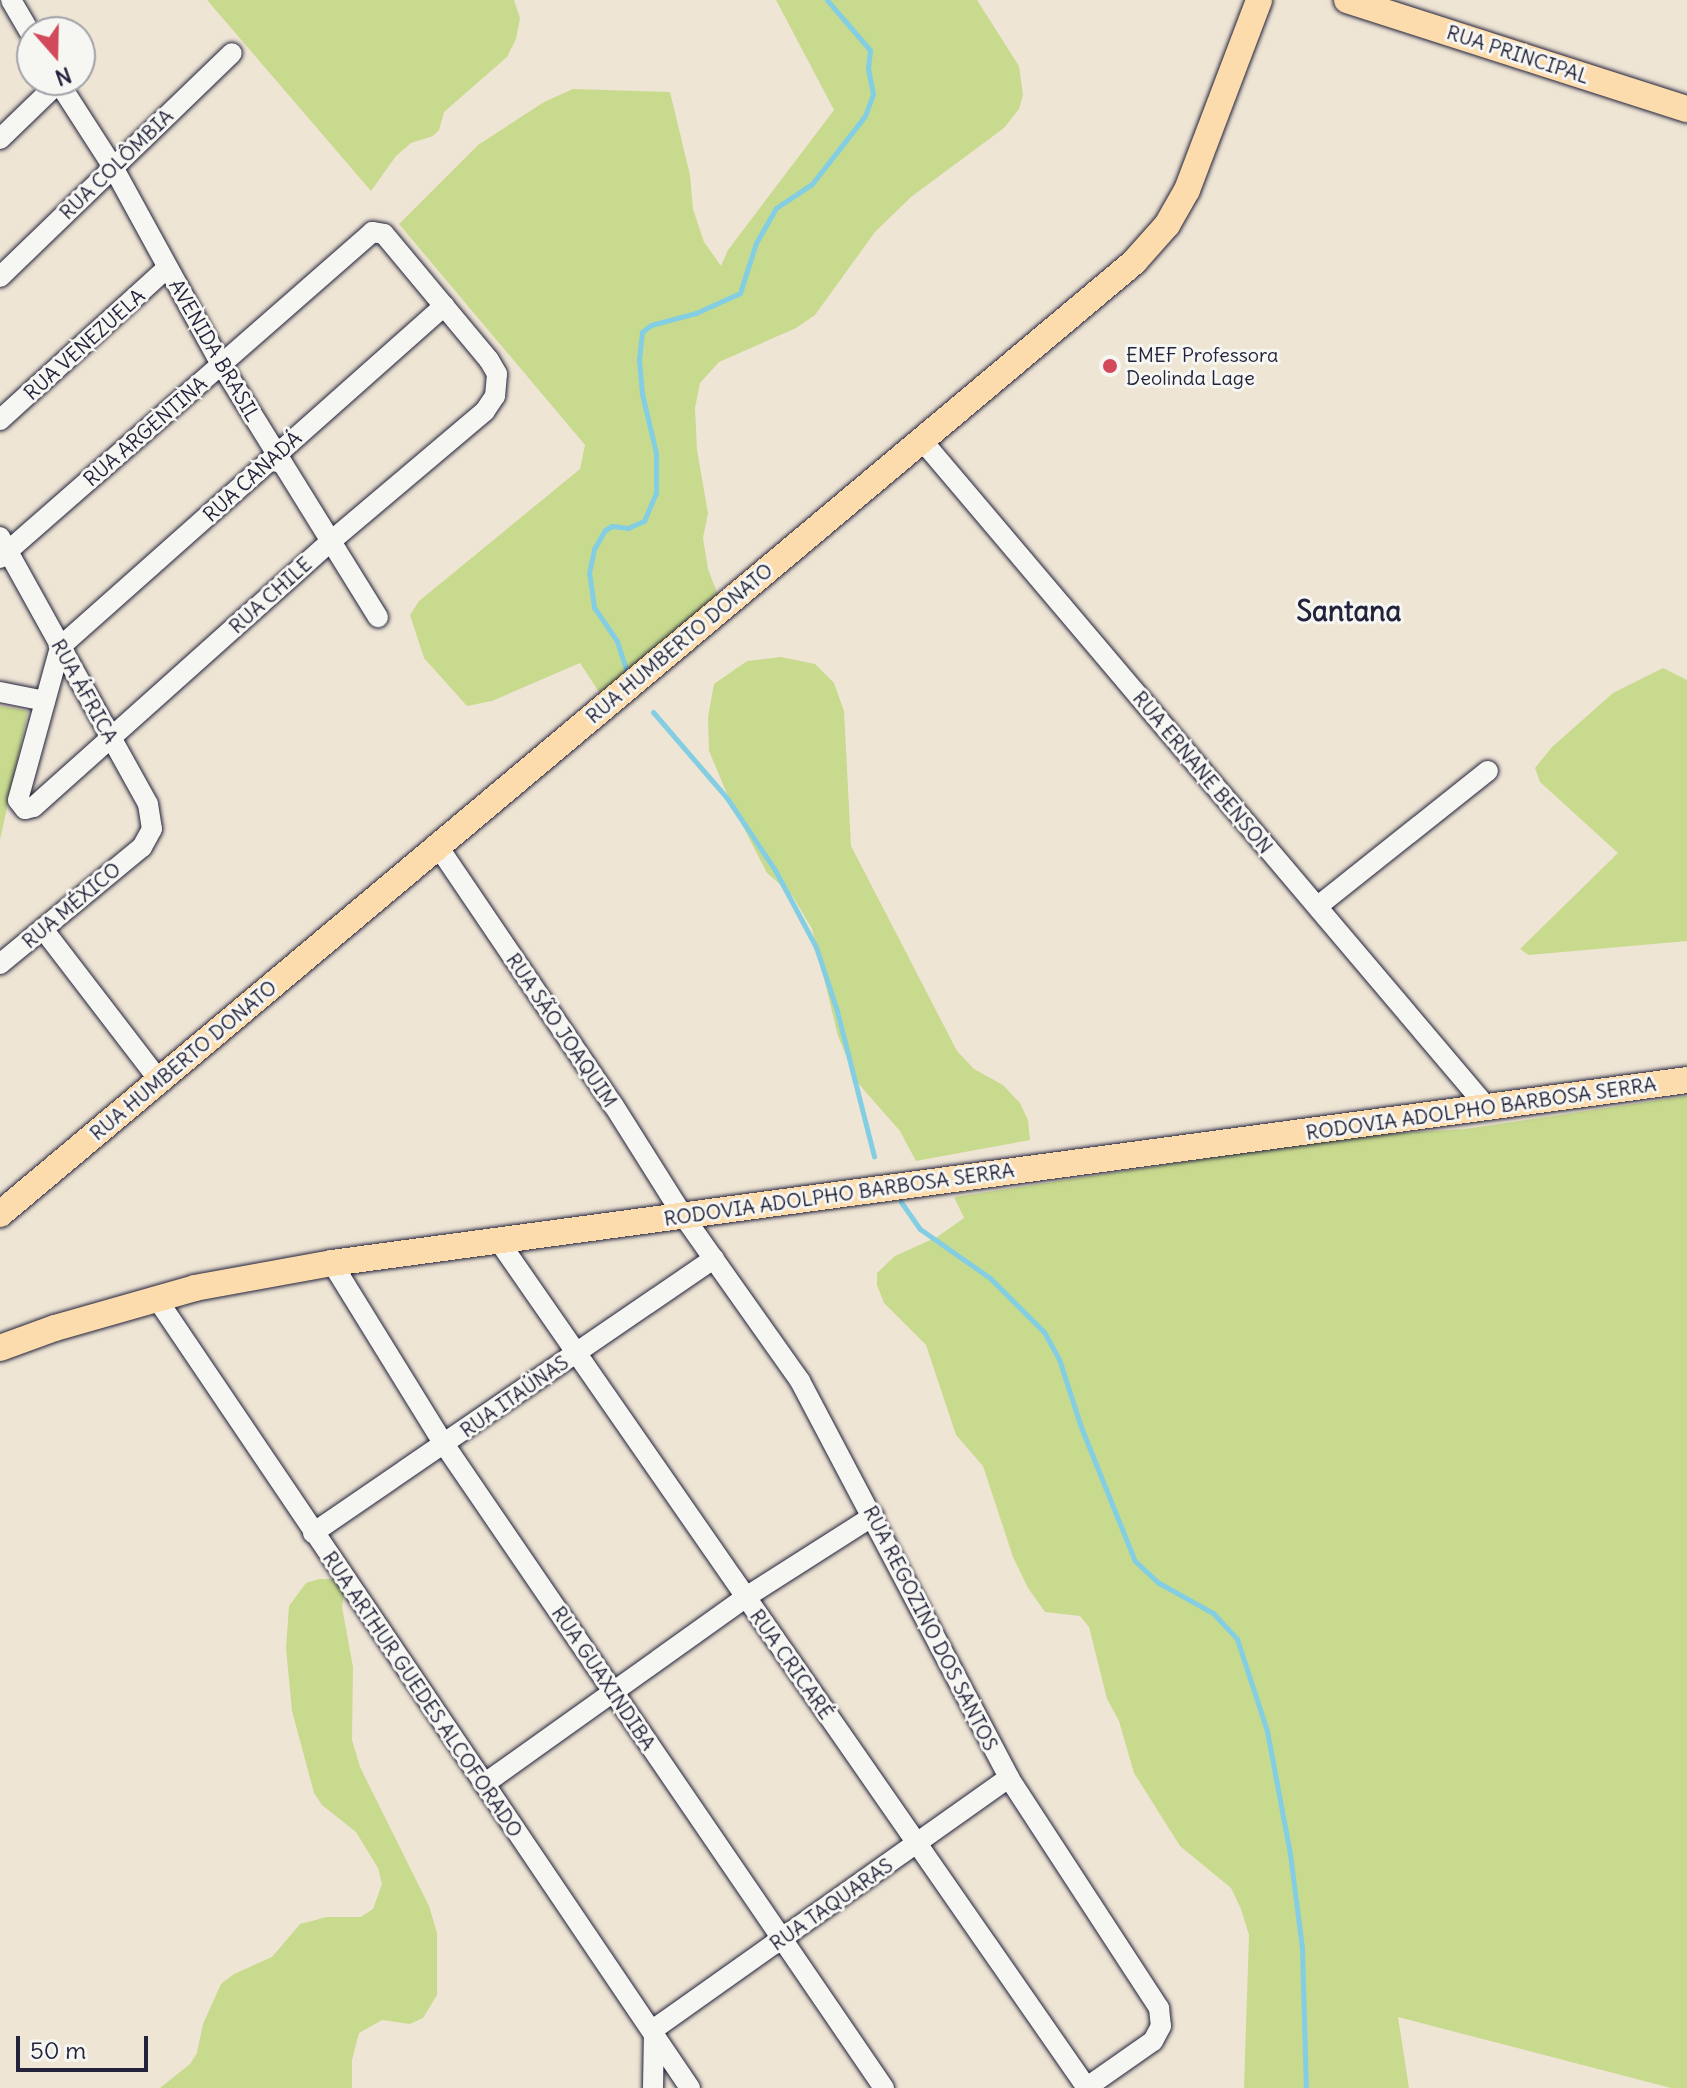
<!DOCTYPE html>
<html>
<head>
<meta charset="utf-8">
<style>
	body { margin:0 }
	#map { position:relative; width:1687px; height:2088px; overflow:hidden; background:#efe5d5; font-family:Delius,sans-serif }
	div>[style] { position:absolute }
	[style*='--x'] { left:calc(var(--x)*1px); top:calc(var(--y)*1px); width:calc(var(--w)*1px); rotate:calc(var(--a)*1deg) }
	.green>* { inset:0; background:#c8da8e }
	.stream>* { height:5px; margin:-2.5px; padding:0 2.5px; transform-origin:2.5px; border-radius:2.5px; background:#83cee3 }
	.roads { filter:drop-shadow(0 0 2px #22223b) drop-shadow(0 0 2px #22223b) }
	.minor>* { height:20px; margin:-10px; padding:0 10px; transform-origin:10px; border-radius:10px; background:#f6f6f2 }
	.major>* { height:26px; margin:-13px; padding:0 13px; transform-origin:13px; border-radius:13px; background:#fcdcac }
	.dots>* { width:22px; height:22px; translate:-50% -50%; box-sizing:border-box; border:4px solid #f6f6f2; border-radius:50% }
	span { translate:-50% -50%; white-space:nowrap; text-align:center; line-height:1.15; -webkit-text-stroke:6px #f6f6f2; paint-order:stroke }
	.street-label { font-size:20px; color:#22223b }
	.poi-label { font-size:20px; color:#22223b }
	.left { translate:0 -50%; text-align:left }
	.district-label { font-size:28px; color:#22223b; font-weight:700 }
	.north { position:absolute; left:16px; top:16px; width:80px; height:80px; box-sizing:border-box; background:#f6f6f2; border:2px solid #a1a1a9; border-radius:50%; rotate:160deg; font-size:22px; font-weight:700; line-height:32px; text-align:center; color:#22223b }
	.north::after { content:''; display:block; margin:auto; width:28px; height:36px; background:#d1495b; clip-path:polygon(50% 0,100% 100%,50% 72%,0 100%) }
	.scale { position:absolute; left:16px; top:2036px; width:132px; height:36px; box-sizing:border-box; border:4px solid #22223b; border-top:0; padding-left:10px; font-size:24px; line-height:28px; white-space:nowrap; color:#22223b; -webkit-text-stroke:6px #f6f6f2; paint-order:stroke }
</style>
</head>
<body>
<div id="map">
	<div class="green">
		<div style="clip-path:polygon(207px 0,514px 0,520px 18px,516px 39px,507px 57px,444px 112px,439px 130px,433px 136px,411px 143px,396px 156px,371px 191px)"></div>
		<div style="clip-path:polygon(776px 0,977px 0,1019px 66px,1023px 95px,1019px 109px,1004px 128px,911px 197px,875px 232px,815px 315px,796px 328px,719px 362px,700px 383px,695px 408px,697px 450px,708px 513px,703px 538px,708px 569px,719px 598px,601px 695px,580px 663px,492px 701px,467px 706px,424px 658px,410px 615px,419px 601px,580px 469px,585px 445px,399px 224px,478px 145px,544px 102px,573px 89px,670px 92px,690px 175px,693px 209px,704px 242px,721px 266px,728px 250px,834px 110px)"></div>
		<div style="clip-path:polygon(781px 657px,815px 664px,834px 683px,844px 711px,851px 846px,957px 1051px,974px 1069px,1003px 1085px,1020px 1103px,1028px 1120px,1030px 1140px,916px 1161px,900px 1131px,857px 1082px,838px 1036px,812px 929px,792px 895px,767px 873px,731px 803px,709px 751px,708px 717px,714px 684px,747px 661px)"></div>
		<div style="clip-path:polygon(1663px 668px,1687px 680px,1687px 941px,1529px 955px,1520px 949px,1618px 853px,1540px 782px,1535px 768px,1552px 747px,1613px 693px)"></div>
		<div style="clip-path:polygon(0 706px,28px 711px,0 840px)"></div>
		<div style="clip-path:polygon(1687px 1096px,1687px 2088px,1671px 2088px,1398px 2017px,1409px 2088px,1244px 2088px,1249px 1935px,1241px 1909px,1231px 1888px,1180px 1846px,1134px 1773px,1119px 1721px,1107px 1699px,1089px 1627px,1080px 1616px,1045px 1612px,1028px 1588px,1013px 1557px,983px 1466px,956px 1435px,926px 1345px,884px 1303px,877px 1285px,877px 1273px,895px 1256px,937px 1237px,964px 1218px,954px 1197px,1355px 1136px,1465px 1129px)"></div>
		<div style="clip-path:polygon(319px 1579px,333px 1579px,344px 1593px,342px 1607px,353px 1667px,352px 1740px,360px 1767px,429px 1906px,437px 1933px,437px 1995px,423px 2018px,410px 2024px,382px 2020px,359px 2033px,352px 2060px,352px 2088px,160px 2088px,190px 2064px,197px 2053px,203px 2024px,221px 1984px,234px 1974px,272px 1957px,300px 1924px,327px 1917px,361px 1917px,373px 1909px,382px 1884px,378px 1868px,356px 1832px,322px 1805px,314px 1793px,292px 1711px,286px 1648px,289px 1606px,306px 1583px)"></div>
	</div>
	<div class="stream">
		<div style="--x:626;--y:669;--w:29;--a:-108"></div>
		<div style="--x:617;--y:641;--w:41;--a:-124.1"></div>
		<div style="--x:594;--y:607;--w:34;--a:-98"></div>
		<div style="--x:589;--y:573;--w:25;--a:-78"></div>
		<div style="--x:594;--y:549;--w:22;--a:-60"></div>
		<div style="--x:605;--y:530;--w:8;--a:-30"></div>
		<div style="--x:612;--y:526;--w:16;--a:7"></div>
		<div style="--x:628;--y:528;--w:17;--a:-24"></div>
		<div style="--x:644;--y:521;--w:30;--a:-67"></div>
		<div style="--x:656;--y:493;--w:40;--a:-90"></div>
		<div style="--x:656;--y:453;--w:61;--a:-103.3"></div>
		<div style="--x:642;--y:394;--w:34;--a:-95"></div>
		<div style="--x:639;--y:360;--w:28;--a:-84"></div>
		<div style="--x:642;--y:332;--w:11;--a:-38"></div>
		<div style="--x:651;--y:325;--w:47;--a:-14.9"></div>
		<div style="--x:696;--y:313;--w:48;--a:-24.4"></div>
		<div style="--x:740;--y:293;--w:52;--a:-72.3"></div>
		<div style="--x:756;--y:243;--w:40;--a:-60.3"></div>
		<div style="--x:776;--y:208;--w:43;--a:-33.7"></div>
		<div style="--x:812;--y:184;--w:86;--a:-52.1"></div>
		<div style="--x:865;--y:116;--w:23;--a:-70"></div>
		<div style="--x:873;--y:94;--w:25;--a:-101"></div>
		<div style="--x:868;--y:69;--w:19;--a:-84"></div>
		<div style="--x:870;--y:50;--w:66;--a:-130.7"></div>
		<div style="--x:653;--y:712;--w:113;--a:49.3"></div>
		<div style="--x:727;--y:798;--w:87;--a:56.3"></div>
		<div style="--x:775;--y:870;--w:87;--a:62"></div>
		<div style="--x:816;--y:947;--w:67;--a:71.8"></div>
		<div style="--x:837;--y:1011;--w:150;--a:75.7"></div>
		<div style="--x:901;--y:1202;--w:33;--a:55"></div>
		<div style="--x:920;--y:1229;--w:85;--a:35"></div>
		<div style="--x:990;--y:1278;--w:76;--a:45"></div>
		<div style="--x:1044;--y:1332;--w:31;--a:61"></div>
		<div style="--x:1059;--y:1359;--w:71;--a:72.1"></div>
		<div style="--x:1081;--y:1427;--w:144;--a:68.1"></div>
		<div style="--x:1135;--y:1561;--w:33;--a:43"></div>
		<div style="--x:1159;--y:1583;--w:62;--a:29.1"></div>
		<div style="--x:1213;--y:1613;--w:35;--a:47"></div>
		<div style="--x:1237;--y:1639;--w:97;--a:71.9"></div>
		<div style="--x:1267;--y:1731;--w:125;--a:79.4"></div>
		<div style="--x:1290;--y:1854;--w:95;--a:82.7"></div>
		<div style="--x:1302;--y:1948;--w:140;--a:88.4"></div>
	</div>
	<div class="roads">
		<div class="minor">
			<div style="--x:11;--y:0;--w:42;--a:59.7"></div>
			<div style="--x:57;--y:80;--w:103;--a:57.2"></div>
			<div style="--x:113;--y:167;--w:225;--a:61.3"></div>
			<div style="--x:221;--y:364;--w:298;--a:58.2"></div>
			<div style="--x:0;--y:139;--w:82;--a:-44"></div>
			<div style="--x:0;--y:277;--w:322;--a:-44"></div>
			<div style="--x:0;--y:420;--w:226;--a:-42.3"></div>
			<div style="--x:920;--y:438;--w:876;--a:49.73"></div>
			<div style="--x:0;--y:537;--w:305;--a:61"></div>
			<div style="--x:148;--y:804;--w:25;--a:81"></div>
			<div style="--x:152;--y:829;--w:21;--a:119"></div>
			<div style="--x:142;--y:847;--w:184;--a:140.5"></div>
			<div style="--x:0;--y:558;--w:495;--a:-41.2"></div>
			<div style="--x:372;--y:232;--w:12;--a:9"></div>
			<div style="--x:384;--y:234;--w:164;--a:50.2"></div>
			<div style="--x:489;--y:360;--w:16;--a:60"></div>
			<div style="--x:497;--y:374;--w:22;--a:95"></div>
			<div style="--x:495;--y:396;--w:18;--a:124"></div>
			<div style="--x:485;--y:411;--w:202;--a:139.8"></div>
			<div style="--x:331;--y:541;--w:399;--a:138.2"></div>
			<div style="--x:33;--y:807;--w:8;--a:166"></div>
			<div style="--x:25;--y:809;--w:11;--a:-128"></div>
			<div style="--x:18;--y:800;--w:159;--a:-74.6"></div>
			<div style="--x:60;--y:647;--w:514;--a:-41.61"></div>
			<div style="--x:0;--y:692;--w:46;--a:11.3"></div>
			<div style="--x:437;--y:845;--w:315;--a:55.9"></div>
			<div style="--x:614;--y:1106;--w:131;--a:57.8"></div>
			<div style="--x:684;--y:1217;--w:201;--a:54.7"></div>
			<div style="--x:800;--y:1381;--w:449;--a:62.2"></div>
			<div style="--x:1009;--y:1778;--w:275;--a:56.9"></div>
			<div style="--x:1159;--y:2008;--w:18;--a:84"></div>
			<div style="--x:1161;--y:2026;--w:17;--a:118"></div>
			<div style="--x:1153;--y:2041;--w:82;--a:145"></div>
			<div style="--x:1318;--y:906;--w:217;--a:-38.5"></div>
			<div style="--x:43;--y:929;--w:190;--a:52.5"></div>
			<div style="--x:498;--y:1240;--w:1032;--a:55.22"></div>
			<div style="--x:332;--y:1263;--w:213;--a:58.3"></div>
			<div style="--x:444;--y:1444;--w:780;--a:55.66"></div>
			<div style="--x:157;--y:1299;--w:952;--a:55.96"></div>
			<div style="--x:313;--y:1533;--w:486;--a:-34.4"></div>
			<div style="--x:484;--y:1784;--w:322;--a:-35.5"></div>
			<div style="--x:746;--y:1597;--w:151;--a:-32.5"></div>
			<div style="--x:653;--y:2088;--w:59;--a:-89"></div>
			<div style="--x:654;--y:2029;--w:435;--a:-35.3"></div>
		</div>
		<div class="major">
			<div style="--x:1347;--y:0;--w:357;--a:17.8"></div>
			<div style="--x:0;--y:1214;--w:1481;--a:-40.01"></div>
			<div style="--x:1134;--y:262;--w:50;--a:-48.3"></div>
			<div style="--x:1167;--y:225;--w:40;--a:-60.3"></div>
			<div style="--x:1187;--y:190;--w:203;--a:-69.2"></div>
			<div style="--x:0;--y:1348;--w:59;--a:-20"></div>
			<div style="--x:55;--y:1328;--w:146;--a:-15.9"></div>
			<div style="--x:195;--y:1288;--w:139;--a:-10.3"></div>
			<div style="--x:332;--y:1263;--w:1367;--a:-7.69"></div>
		</div>
	</div>
	<div class="dots">
		<div style="left:1110px;top:366px;background:#d1495b"></div>
	</div>
	<div class="street-label">
		<span style="left:1518px;top:54px;rotate:18deg">RUA PRINCIPAL</span>
		<span style="left:116px;top:164px;rotate:-44deg">RUA COLÔMBIA</span>
		<span style="left:84px;top:344px;rotate:-42deg">RUA VENEZUELA</span>
		<span style="left:215px;top:350px;rotate:60deg">AVENIDA BRASIL</span>
		<span style="left:145px;top:431px;rotate:-41deg">RUA ARGENTINA</span>
		<span style="left:252px;top:476px;rotate:-42deg">RUA CANADÁ</span>
		<span style="left:270px;top:595px;rotate:-42deg">RUA CHILE</span>
		<span style="left:679px;top:643px;rotate:-40deg">RUA HUMBERTO DONATO</span>
		<span style="left:85px;top:691px;rotate:61deg">RUA ÁFRICA</span>
		<span style="left:1203px;top:772px;rotate:50deg">RUA ERNANE BENSON</span>
		<span style="left:71px;top:905px;rotate:-40deg">RUA MÉXICO</span>
		<span style="left:562px;top:1030px;rotate:56deg">RUA SÃO JOAQUIM</span>
		<span style="left:183px;top:1060px;rotate:-40deg">RUA HUMBERTO DONATO</span>
		<span style="left:1481px;top:1108px;rotate:-8deg">RODOVIA ADOLPHO BARBOSA SERRA</span>
		<span style="left:839px;top:1194px;rotate:-8deg">RODOVIA ADOLPHO BARBOSA SERRA</span>
		<span style="left:514px;top:1396px;rotate:-35deg">RUA ITAÚNAS</span>
		<span style="left:931px;top:1628px;rotate:63deg">RUA REGOZINO DOS SANTOS</span>
		<span style="left:792px;top:1664px;rotate:55deg">RUA CRICARÉ</span>
		<span style="left:604px;top:1678px;rotate:56deg">RUA GUAXINDIBA</span>
		<span style="left:423px;top:1694px;rotate:56deg">RUA ARTHUR GUEDES ALCOFORADO</span>
		<span style="left:831px;top:1904px;rotate:-35deg">RUA TAQUARAS</span>
	</div>
	<div class="poi-label">
		<span class="left" style="left:1126px;top:366px">EMEF Professora<br>Deolinda Lage</span>
	</div>
	<div class="district-label">
		<span style="left:1349px;top:611px">Santana</span>
	</div>
	<div class="north">N</div>
	<div class="scale">50 m</div>
</div>
</body>
</html>
